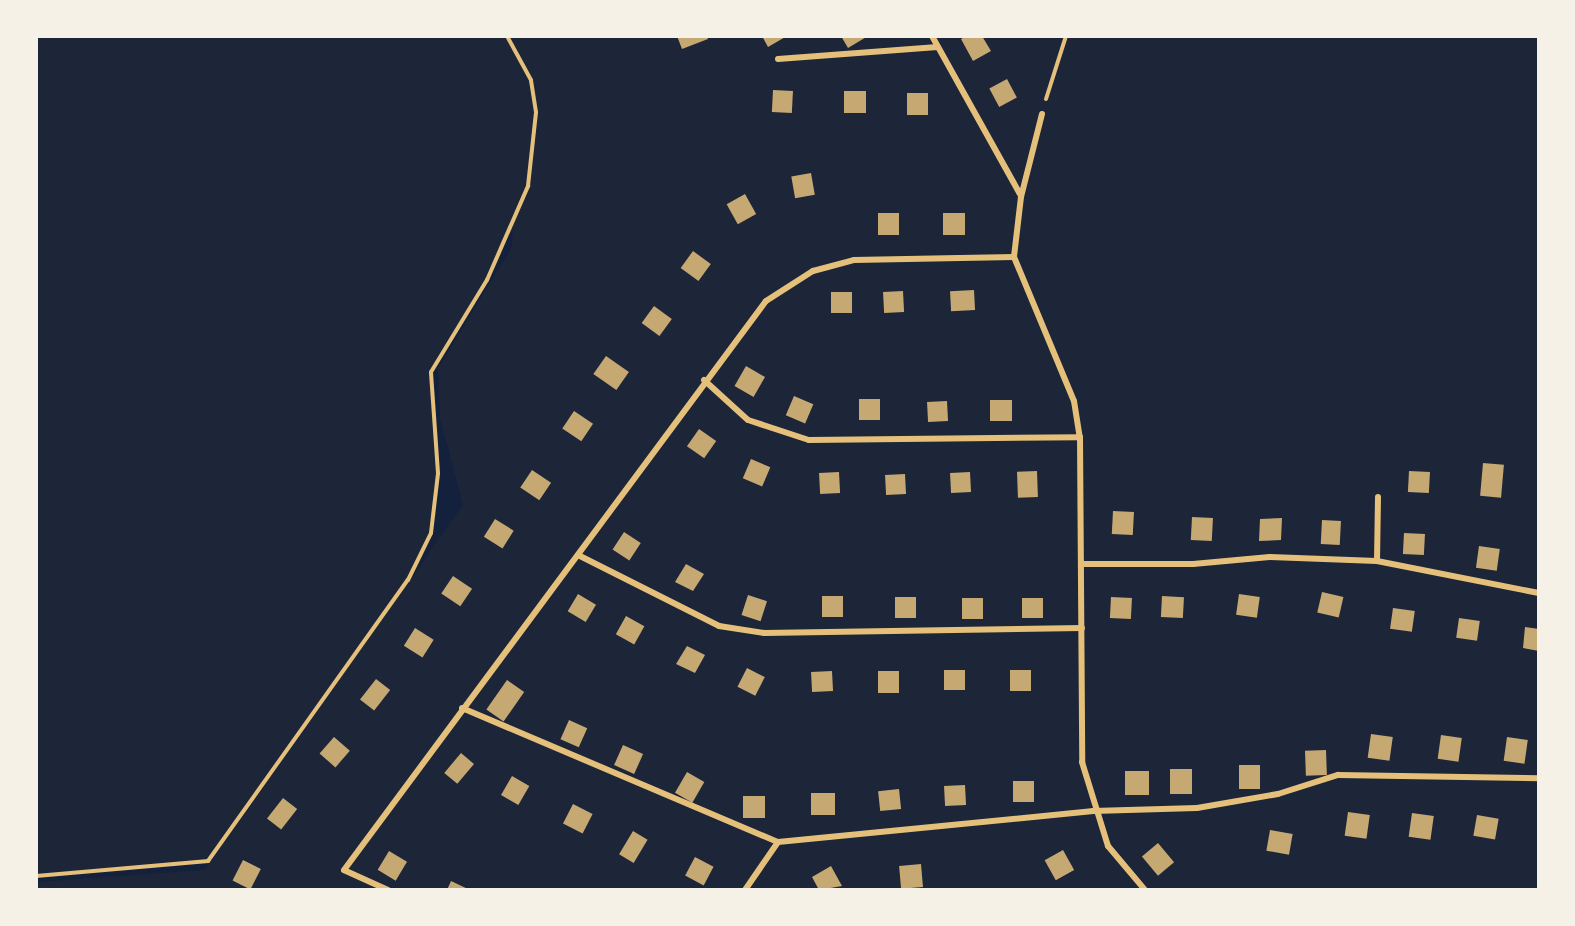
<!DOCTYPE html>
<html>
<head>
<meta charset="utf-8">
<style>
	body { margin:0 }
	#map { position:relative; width:1575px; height:926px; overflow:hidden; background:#14213d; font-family:"Public Sans",sans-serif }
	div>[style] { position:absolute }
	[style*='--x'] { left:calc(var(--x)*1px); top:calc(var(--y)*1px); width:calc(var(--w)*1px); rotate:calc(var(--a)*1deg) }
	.green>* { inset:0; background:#1d2539 }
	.building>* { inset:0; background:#c6a872; transform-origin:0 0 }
	.path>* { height:4px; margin:-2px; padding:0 2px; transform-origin:2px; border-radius:2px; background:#e5c07b }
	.minor>* { height:6px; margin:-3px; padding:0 3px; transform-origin:3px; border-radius:3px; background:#e5c07b }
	span { translate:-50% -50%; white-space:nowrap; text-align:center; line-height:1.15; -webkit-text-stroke:6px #f6f1e7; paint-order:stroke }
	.frame { position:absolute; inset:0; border:38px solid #f6f1e7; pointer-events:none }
</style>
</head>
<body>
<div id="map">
	<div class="green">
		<div style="clip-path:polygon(36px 36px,1539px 36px,1539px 890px,36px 890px,36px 883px,50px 881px,205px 870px,463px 505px,440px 418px,438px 369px,512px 247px,513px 220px,487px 280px,431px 372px,438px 473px,431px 533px,408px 580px,208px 861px,36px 876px)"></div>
	</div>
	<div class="building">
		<div style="clip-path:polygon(677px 36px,707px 36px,708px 39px,682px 49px)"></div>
		<div style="clip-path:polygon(762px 36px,787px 36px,768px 47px)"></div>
		<div style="clip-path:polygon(841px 36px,868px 36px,848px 48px)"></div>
		<div style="clip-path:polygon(967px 36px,982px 36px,991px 51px,973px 61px,961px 39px)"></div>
		<div style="left:1007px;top:79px;width:21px;height:20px;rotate:62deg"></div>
		<div style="left:773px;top:90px;width:20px;height:22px;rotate:3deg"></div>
		<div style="left:844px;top:91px;width:22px;height:22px"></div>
		<div style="left:907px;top:93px;width:21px;height:22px"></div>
		<div style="left:811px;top:173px;width:22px;height:20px;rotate:80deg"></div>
		<div style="left:745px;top:194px;width:23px;height:21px;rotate:61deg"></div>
		<div style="left:878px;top:213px;width:21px;height:22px"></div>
		<div style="left:943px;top:213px;width:22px;height:22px"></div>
		<div style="left:693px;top:251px;width:22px;height:21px;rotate:36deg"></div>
		<div style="left:974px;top:290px;width:20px;height:24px;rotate:87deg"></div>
		<div style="left:903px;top:291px;width:21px;height:20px;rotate:87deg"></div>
		<div style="left:831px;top:292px;width:21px;height:21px"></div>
		<div style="left:654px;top:306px;width:22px;height:21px;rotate:36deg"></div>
		<div style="left:606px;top:356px;width:28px;height:22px;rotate:35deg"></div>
		<div style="left:746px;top:366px;width:22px;height:23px;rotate:30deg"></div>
		<div style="left:794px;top:396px;width:21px;height:21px;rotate:23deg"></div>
		<div style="left:859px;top:399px;width:21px;height:21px"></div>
		<div style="left:1012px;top:400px;width:21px;height:22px;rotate:90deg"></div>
		<div style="left:947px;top:401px;width:20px;height:20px;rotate:87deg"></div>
		<div style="left:574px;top:411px;width:23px;height:21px;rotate:34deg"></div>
		<div style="left:699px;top:429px;width:21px;height:21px;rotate:35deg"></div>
		<div style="left:751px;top:459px;width:21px;height:21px;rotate:23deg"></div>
		<div style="left:1483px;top:463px;width:21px;height:33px;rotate:5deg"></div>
		<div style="left:532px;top:470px;width:23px;height:21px;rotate:34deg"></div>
		<div style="left:1037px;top:471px;width:26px;height:20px;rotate:88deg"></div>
		<div style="left:1409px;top:471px;width:21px;height:21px;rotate:3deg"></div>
		<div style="left:839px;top:472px;width:21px;height:20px;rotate:87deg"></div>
		<div style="left:970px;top:472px;width:20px;height:20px;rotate:87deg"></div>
		<div style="left:905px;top:474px;width:20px;height:20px;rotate:87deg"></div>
		<div style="left:1113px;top:511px;width:21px;height:23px;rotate:3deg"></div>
		<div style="left:1192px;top:517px;width:21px;height:23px;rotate:3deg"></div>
		<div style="clip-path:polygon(1282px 518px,1281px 540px,1259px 541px,1260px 519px)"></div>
		<div style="left:495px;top:519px;width:22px;height:21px;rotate:32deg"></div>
		<div style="left:1322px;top:520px;width:19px;height:24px;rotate:3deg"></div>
		<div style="left:624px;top:532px;width:20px;height:21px;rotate:33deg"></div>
		<div style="left:1404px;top:533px;width:21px;height:21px;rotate:3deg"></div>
		<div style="left:1479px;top:546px;width:21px;height:22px;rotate:8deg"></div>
		<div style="clip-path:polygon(686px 564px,704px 574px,693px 591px,675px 582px)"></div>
		<div style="left:453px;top:576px;width:23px;height:21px;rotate:34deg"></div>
		<div style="left:1322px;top:592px;width:22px;height:21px;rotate:13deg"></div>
		<div style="left:578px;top:594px;width:21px;height:20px;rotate:31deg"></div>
		<div style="left:1239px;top:594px;width:21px;height:21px;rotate:8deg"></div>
		<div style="left:748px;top:595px;width:20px;height:21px;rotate:18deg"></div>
		<div style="left:843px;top:596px;width:21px;height:21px;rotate:90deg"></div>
		<div style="left:1162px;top:596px;width:22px;height:21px;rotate:3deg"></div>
		<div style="left:916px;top:597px;width:21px;height:21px;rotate:90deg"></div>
		<div style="left:1111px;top:597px;width:21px;height:21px;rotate:3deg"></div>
		<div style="left:983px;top:598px;width:21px;height:21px;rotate:90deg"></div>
		<div style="left:1043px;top:598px;width:20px;height:21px;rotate:90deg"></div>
		<div style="left:1393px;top:608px;width:22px;height:21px;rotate:8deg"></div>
		<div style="left:626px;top:616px;width:21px;height:21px;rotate:29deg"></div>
		<div style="left:1459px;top:618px;width:21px;height:20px;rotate:8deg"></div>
		<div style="clip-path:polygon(1525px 627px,1539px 629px,1539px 651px,1523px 648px)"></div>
		<div style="left:415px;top:628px;width:22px;height:21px;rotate:32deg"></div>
		<div style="clip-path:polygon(687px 646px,705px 655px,695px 673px,676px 664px)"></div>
		<div style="left:747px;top:668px;width:20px;height:21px;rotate:27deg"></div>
		<div style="left:965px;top:670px;width:20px;height:21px;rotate:90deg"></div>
		<div style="left:1031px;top:670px;width:21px;height:21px;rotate:90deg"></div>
		<div style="left:832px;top:671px;width:20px;height:21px;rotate:87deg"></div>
		<div style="left:899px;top:671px;width:22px;height:21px;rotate:90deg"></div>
		<div style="left:376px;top:679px;width:18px;height:26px;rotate:38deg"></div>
		<div style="left:507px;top:680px;width:21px;height:36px;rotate:35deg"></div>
		<div style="left:569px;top:720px;width:20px;height:21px;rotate:24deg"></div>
		<div style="left:1371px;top:734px;width:22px;height:24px;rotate:8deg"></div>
		<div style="left:1441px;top:735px;width:21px;height:24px;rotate:8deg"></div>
		<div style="left:334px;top:737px;width:21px;height:22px;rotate:41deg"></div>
		<div style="left:1507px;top:737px;width:21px;height:24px;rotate:8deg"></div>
		<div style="left:623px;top:745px;width:22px;height:22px;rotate:24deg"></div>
		<div style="left:1326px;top:750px;width:25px;height:21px;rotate:88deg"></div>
		<div style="left:461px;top:753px;width:17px;height:26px;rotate:40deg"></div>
		<div style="left:1239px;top:765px;width:21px;height:24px"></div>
		<div style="left:1170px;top:769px;width:22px;height:25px"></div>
		<div style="left:1149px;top:771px;width:24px;height:24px;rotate:90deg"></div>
		<div style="left:687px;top:772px;width:20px;height:24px;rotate:30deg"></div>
		<div style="left:512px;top:776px;width:20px;height:22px;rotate:30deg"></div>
		<div style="left:1034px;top:781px;width:21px;height:21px;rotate:90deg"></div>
		<div style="left:965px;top:785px;width:20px;height:21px;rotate:87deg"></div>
		<div style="left:899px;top:789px;width:20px;height:21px;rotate:84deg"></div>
		<div style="left:811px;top:793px;width:24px;height:22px"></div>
		<div style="left:765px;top:796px;width:22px;height:22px;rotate:90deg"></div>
		<div style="left:283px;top:798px;width:18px;height:26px;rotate:38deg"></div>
		<div style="left:573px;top:804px;width:22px;height:22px;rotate:27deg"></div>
		<div style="left:1348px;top:812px;width:22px;height:24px;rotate:8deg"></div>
		<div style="left:1412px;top:813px;width:22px;height:24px;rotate:8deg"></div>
		<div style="left:1477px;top:815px;width:22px;height:21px;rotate:10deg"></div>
		<div style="left:1270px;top:830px;width:23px;height:21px;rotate:10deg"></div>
		<div style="left:633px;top:831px;width:17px;height:27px;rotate:31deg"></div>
		<div style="left:1158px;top:843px;width:25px;height:21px;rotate:50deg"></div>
		<div style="left:1063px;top:850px;width:23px;height:21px;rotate:61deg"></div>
		<div style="left:389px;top:851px;width:21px;height:22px;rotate:31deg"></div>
		<div style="left:695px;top:857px;width:21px;height:21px;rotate:28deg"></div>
		<div style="left:243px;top:860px;width:20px;height:23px;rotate:27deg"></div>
		<div style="left:921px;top:864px;width:23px;height:22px;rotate:85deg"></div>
		<div style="clip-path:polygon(831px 866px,842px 886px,819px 890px,812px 877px)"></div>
		<div style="clip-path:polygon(451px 881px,470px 890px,447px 890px)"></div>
	</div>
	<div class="path">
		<div style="--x:1046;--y:99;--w:66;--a:-72.4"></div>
		<div style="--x:36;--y:876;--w:173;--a:-5"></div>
		<div style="--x:208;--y:861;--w:345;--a:-54.6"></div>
		<div style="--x:408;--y:580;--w:52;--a:-63.9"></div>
		<div style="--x:431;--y:533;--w:60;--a:-83.3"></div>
		<div style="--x:438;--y:473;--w:101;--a:-94"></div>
		<div style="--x:431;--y:372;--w:108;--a:-58.7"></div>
		<div style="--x:487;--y:280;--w:103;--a:-66.4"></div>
		<div style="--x:528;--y:186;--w:74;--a:-83.8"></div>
		<div style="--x:536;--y:112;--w:32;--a:-99"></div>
		<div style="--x:531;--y:80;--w:50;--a:-118.6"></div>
	</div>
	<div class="minor">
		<div style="--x:932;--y:36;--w:183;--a:60.9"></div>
		<div style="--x:778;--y:59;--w:160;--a:-4.3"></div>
		<div style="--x:1042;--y:114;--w:86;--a:104.2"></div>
		<div style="--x:1021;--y:197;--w:60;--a:96.7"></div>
		<div style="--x:1014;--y:257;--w:156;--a:67.4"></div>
		<div style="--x:1074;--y:401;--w:36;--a:81"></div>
		<div style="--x:1080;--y:437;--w:325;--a:89.6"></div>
		<div style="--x:1082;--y:762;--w:88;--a:72.8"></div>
		<div style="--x:1108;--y:846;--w:57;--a:49.9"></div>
		<div style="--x:704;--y:380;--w:59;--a:42.3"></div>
		<div style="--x:748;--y:420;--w:64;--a:18.2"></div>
		<div style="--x:809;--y:440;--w:271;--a:-0.6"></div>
		<div style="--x:578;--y:555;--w:158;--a:26.7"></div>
		<div style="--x:719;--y:626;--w:46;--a:8.8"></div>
		<div style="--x:764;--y:633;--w:318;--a:-0.9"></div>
		<div style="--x:1377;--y:561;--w:64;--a:-89.1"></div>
		<div style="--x:1082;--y:564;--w:111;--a:0"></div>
		<div style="--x:1193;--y:564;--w:77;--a:-5.2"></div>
		<div style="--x:1270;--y:557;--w:107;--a:2.1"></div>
		<div style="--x:1377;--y:561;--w:165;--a:11.2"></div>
		<div style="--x:462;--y:708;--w:343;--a:23"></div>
		<div style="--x:388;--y:890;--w:48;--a:-155.6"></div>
		<div style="--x:344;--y:870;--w:708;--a:-53.44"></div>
		<div style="--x:766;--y:301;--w:56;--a:-32.6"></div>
		<div style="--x:813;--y:271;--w:42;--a:-15"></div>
		<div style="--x:854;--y:260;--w:160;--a:-1.1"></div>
		<div style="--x:745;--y:890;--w:58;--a:-55.5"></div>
		<div style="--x:778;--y:842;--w:317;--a:-5.6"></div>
		<div style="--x:1093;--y:811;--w:104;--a:-1.7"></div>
		<div style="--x:1197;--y:808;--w:82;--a:-9.8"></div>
		<div style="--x:1278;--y:794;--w:63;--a:-17.6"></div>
		<div style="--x:1338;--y:775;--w:201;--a:0.9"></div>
	</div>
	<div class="frame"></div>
</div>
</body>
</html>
